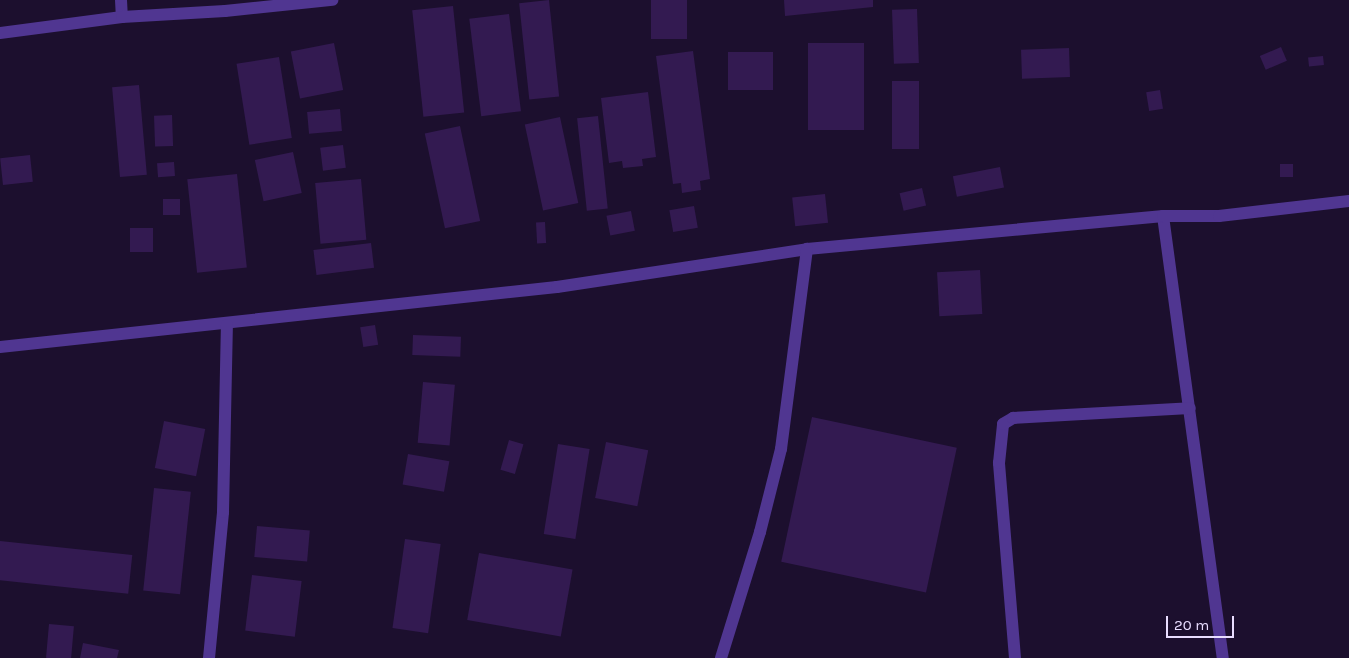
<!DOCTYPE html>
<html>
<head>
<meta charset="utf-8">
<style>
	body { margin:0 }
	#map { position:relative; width:1349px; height:658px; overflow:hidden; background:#1c0f2e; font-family:Karla,sans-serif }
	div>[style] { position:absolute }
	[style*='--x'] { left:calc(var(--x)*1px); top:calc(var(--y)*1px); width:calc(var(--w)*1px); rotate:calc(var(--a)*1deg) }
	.building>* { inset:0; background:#331a51; transform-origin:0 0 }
	.minor>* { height:12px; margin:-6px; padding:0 6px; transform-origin:6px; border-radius:6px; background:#503691 }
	span { translate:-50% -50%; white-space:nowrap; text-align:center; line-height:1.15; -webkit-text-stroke:4.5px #1c0f2e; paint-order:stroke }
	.scale { position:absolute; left:1166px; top:616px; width:68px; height:22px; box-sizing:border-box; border:2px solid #e9ddff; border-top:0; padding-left:6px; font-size:15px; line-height:18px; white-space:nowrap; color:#e9ddff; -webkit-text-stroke:4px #1c0f2e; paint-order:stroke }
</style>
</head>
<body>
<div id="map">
	<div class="building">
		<div style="left:549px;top:0;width:97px;height:30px;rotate:84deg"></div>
		<div style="left:651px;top:0;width:36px;height:39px"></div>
		<div style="clip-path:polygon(784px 0,873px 0,873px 7px,785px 16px)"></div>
		<div style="left:453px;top:6px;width:107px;height:41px;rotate:84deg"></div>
		<div style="left:917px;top:9px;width:54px;height:25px;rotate:88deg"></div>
		<div style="left:509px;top:14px;width:98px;height:40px;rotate:83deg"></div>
		<div style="left:334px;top:43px;width:48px;height:44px;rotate:79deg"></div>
		<div style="left:864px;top:43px;width:87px;height:56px;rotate:90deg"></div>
		<div style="left:1281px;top:47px;width:15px;height:23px;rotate:67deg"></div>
		<div style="left:1069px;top:48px;width:29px;height:48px;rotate:88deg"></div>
		<div style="clip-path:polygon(693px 51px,710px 179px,700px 181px,701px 190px,682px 193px,681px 183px,673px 184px,656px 56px)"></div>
		<div style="left:773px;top:52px;width:38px;height:45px;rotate:90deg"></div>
		<div style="left:1323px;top:56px;width:9px;height:15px;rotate:84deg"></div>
		<div style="left:279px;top:57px;width:82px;height:43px;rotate:81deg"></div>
		<div style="left:892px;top:81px;width:27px;height:68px"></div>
		<div style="left:139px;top:85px;width:90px;height:27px;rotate:85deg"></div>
		<div style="left:1160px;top:90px;width:19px;height:14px;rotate:81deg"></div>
		<div style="clip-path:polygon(648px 92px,656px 157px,642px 159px,643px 166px,623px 168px,622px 161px,609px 163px,601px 98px)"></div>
		<div style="left:340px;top:109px;width:22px;height:33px;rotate:85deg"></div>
		<div style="left:172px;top:115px;width:31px;height:18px;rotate:88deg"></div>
		<div style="left:598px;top:116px;width:93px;height:21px;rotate:84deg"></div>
		<div style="left:560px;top:117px;width:88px;height:36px;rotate:78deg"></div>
		<div style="left:460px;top:126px;width:97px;height:36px;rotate:78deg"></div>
		<div style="left:343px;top:145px;width:23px;height:23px;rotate:83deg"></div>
		<div style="left:293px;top:152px;width:42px;height:39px;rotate:78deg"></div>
		<div style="left:30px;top:155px;width:27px;height:30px;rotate:84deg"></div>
		<div style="left:174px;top:162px;width:14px;height:17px;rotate:86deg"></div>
		<div style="left:1280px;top:164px;width:13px;height:13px"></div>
		<div style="left:1000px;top:167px;width:21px;height:48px;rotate:79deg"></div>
		<div style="left:237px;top:174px;width:94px;height:50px;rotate:84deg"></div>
		<div style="left:361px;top:179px;width:61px;height:46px;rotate:85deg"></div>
		<div style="left:922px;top:188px;width:18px;height:23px;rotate:77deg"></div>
		<div style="left:825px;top:194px;width:29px;height:33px;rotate:84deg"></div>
		<div style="left:163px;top:199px;width:17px;height:16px"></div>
		<div style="left:694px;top:206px;width:22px;height:25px;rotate:80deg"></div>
		<div style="left:631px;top:211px;width:20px;height:25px;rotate:79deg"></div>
		<div style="left:545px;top:222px;width:21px;height:9px;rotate:87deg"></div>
		<div style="left:130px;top:228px;width:23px;height:24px"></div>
		<div style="left:371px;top:243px;width:25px;height:58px;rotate:83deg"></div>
		<div style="left:980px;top:270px;width:44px;height:43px;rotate:87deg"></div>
		<div style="left:375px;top:325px;width:20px;height:15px;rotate:81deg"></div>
		<div style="left:413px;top:335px;width:48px;height:20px;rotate:2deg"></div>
		<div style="left:423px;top:382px;width:32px;height:61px;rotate:5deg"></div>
		<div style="left:812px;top:417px;width:148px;height:148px;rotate:12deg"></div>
		<div style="left:164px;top:421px;width:42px;height:48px;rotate:11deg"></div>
		<div style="left:509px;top:440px;width:15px;height:31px;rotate:16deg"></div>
		<div style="left:606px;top:442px;width:43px;height:57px;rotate:11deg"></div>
		<div style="left:558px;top:444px;width:32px;height:91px;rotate:9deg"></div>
		<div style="left:408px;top:454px;width:42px;height:31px;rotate:10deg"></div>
		<div style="left:154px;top:488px;width:37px;height:103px;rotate:6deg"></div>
		<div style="left:257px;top:526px;width:53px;height:31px;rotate:5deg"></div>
		<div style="left:405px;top:539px;width:36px;height:90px;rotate:8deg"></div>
		<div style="left:0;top:541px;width:133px;height:39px;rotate:6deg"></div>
		<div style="left:479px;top:553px;width:95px;height:68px;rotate:10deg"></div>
		<div style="left:252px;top:575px;width:50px;height:56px;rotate:7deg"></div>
		<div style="left:49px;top:624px;width:25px;height:34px;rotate:5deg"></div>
		<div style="clip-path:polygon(83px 643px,119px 650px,117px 658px,80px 658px)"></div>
	</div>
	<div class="minor">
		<div style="--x:121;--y:0;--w:17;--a:87"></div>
		<div style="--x:0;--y:33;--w:123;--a:-7.5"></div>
		<div style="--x:122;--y:17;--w:103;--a:-3.3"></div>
		<div style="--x:225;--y:11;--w:108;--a:-5.9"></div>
		<div style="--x:1163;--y:216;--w:446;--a:82.3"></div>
		<div style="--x:0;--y:347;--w:560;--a:-6.15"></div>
		<div style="--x:557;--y:287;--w:253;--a:-8.6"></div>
		<div style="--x:807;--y:249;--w:358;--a:-5.3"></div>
		<div style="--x:1163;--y:216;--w:56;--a:0"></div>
		<div style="--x:1219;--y:216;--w:131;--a:-6.6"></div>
		<div style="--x:209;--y:658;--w:147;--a:-84.5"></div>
		<div style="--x:223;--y:512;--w:187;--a:-88.8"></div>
		<div style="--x:721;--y:658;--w:132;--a:-72.8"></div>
		<div style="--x:760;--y:532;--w:86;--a:-75.8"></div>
		<div style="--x:781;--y:449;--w:202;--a:-82.6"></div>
		<div style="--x:1015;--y:658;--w:196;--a:-94.7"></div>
		<div style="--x:999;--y:463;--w:39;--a:-84"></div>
		<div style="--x:1003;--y:424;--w:12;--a:-31"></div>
		<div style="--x:1013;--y:418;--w:177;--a:-3.2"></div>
	</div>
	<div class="scale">20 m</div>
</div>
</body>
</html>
